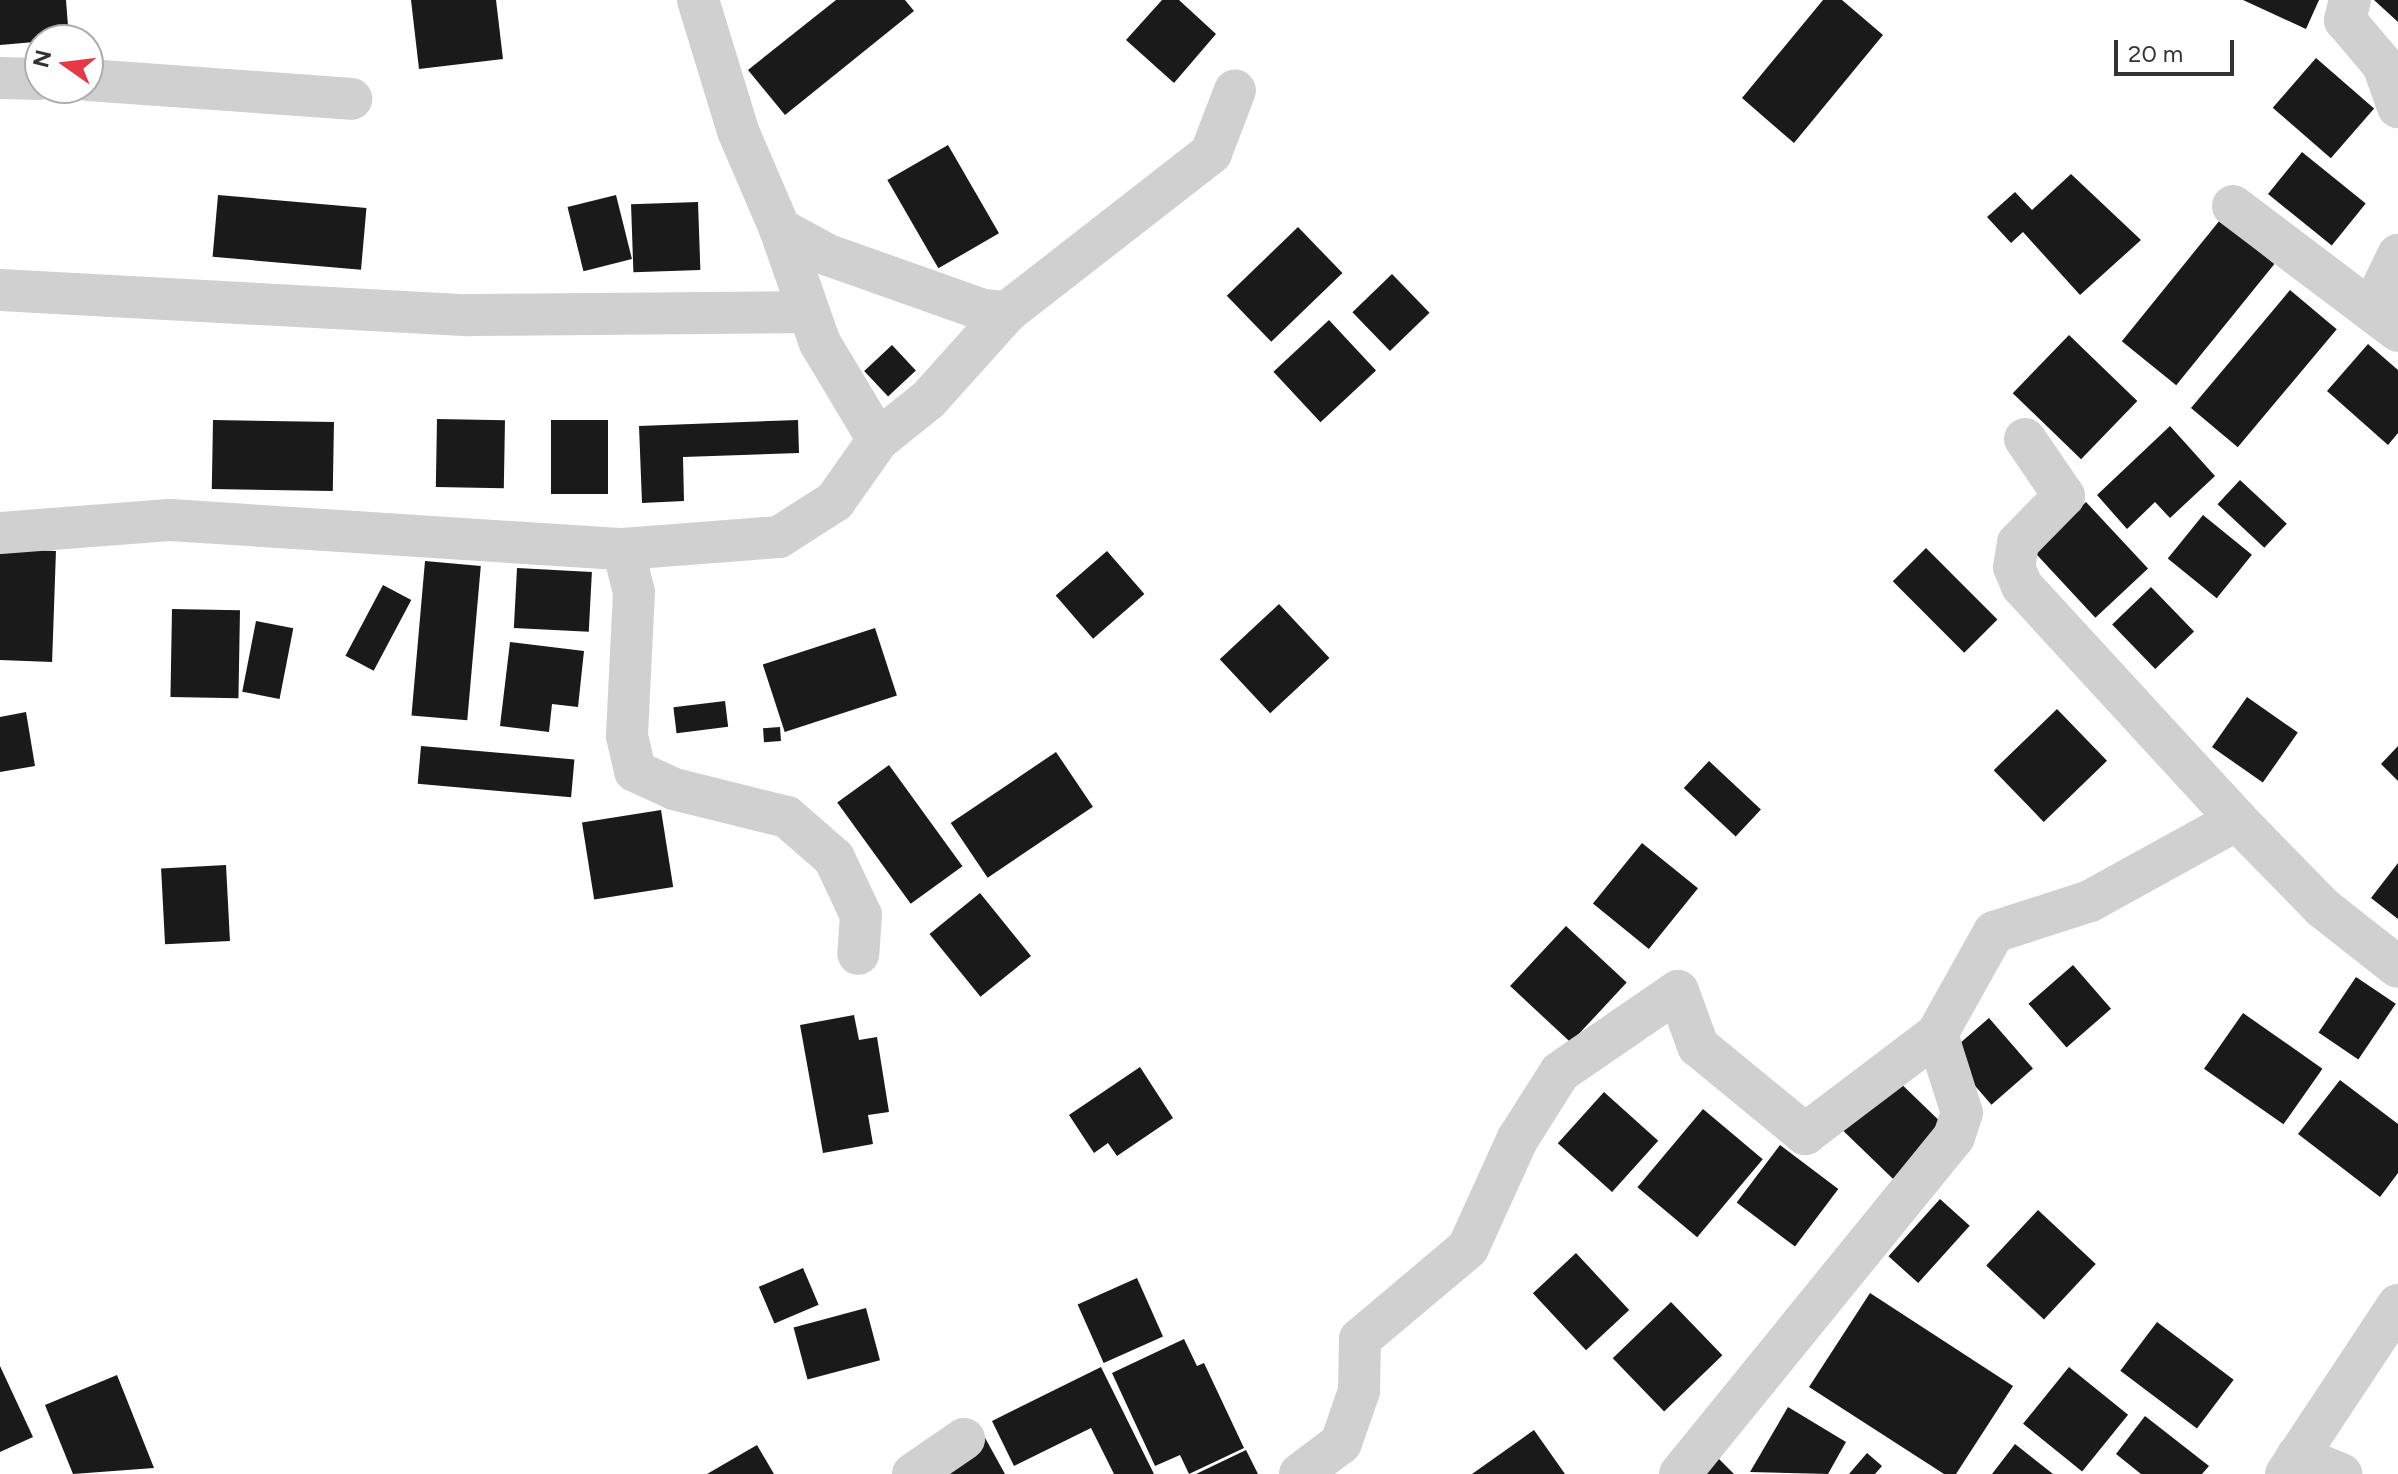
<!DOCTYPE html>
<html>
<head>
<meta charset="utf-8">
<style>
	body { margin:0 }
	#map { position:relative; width:2398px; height:1474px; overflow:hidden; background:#fff; font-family:Figtree,sans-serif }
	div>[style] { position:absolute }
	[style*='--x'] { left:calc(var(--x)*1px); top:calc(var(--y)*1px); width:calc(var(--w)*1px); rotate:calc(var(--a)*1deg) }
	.building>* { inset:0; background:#1a1a1a; transform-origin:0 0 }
	.minor>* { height:42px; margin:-21px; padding:0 21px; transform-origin:21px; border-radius:21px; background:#d0d0d0 }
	span { translate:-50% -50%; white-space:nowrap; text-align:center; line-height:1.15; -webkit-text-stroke:8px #fff; paint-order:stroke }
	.north { position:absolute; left:24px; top:24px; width:80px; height:80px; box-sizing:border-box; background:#fff; border:2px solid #adadad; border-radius:50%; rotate:284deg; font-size:22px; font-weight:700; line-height:32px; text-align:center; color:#333 }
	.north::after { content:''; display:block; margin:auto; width:28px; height:36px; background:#e63946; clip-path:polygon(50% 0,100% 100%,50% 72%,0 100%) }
	.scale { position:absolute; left:2114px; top:40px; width:120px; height:36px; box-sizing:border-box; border:4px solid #333; border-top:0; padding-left:10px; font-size:24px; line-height:28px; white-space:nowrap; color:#333; -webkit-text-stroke:6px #fff; paint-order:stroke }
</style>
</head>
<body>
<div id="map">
	<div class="building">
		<div style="clip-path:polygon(0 0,66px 0,69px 39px,0 45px)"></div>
		<div style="clip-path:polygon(411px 0,496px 0,503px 59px,419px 69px)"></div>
		<div style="clip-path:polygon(836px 0,905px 0,914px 11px,785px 115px,748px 70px)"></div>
		<div style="clip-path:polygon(1162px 0,1179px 0,1216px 34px,1174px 83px,1126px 40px)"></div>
		<div style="clip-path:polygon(1823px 0,1842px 0,1883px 35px,1794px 143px,1742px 98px)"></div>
		<div style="clip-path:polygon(2243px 0,2319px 0,2306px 29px)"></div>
		<div style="clip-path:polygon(2374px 0,2398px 0,2398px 22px)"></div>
		<div style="left:2316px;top:58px;width:77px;height:66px;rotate:41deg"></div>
		<div style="left:948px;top:145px;width:102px;height:70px;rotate:60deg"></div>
		<div style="left:2302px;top:152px;width:82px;height:54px;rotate:39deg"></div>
		<div style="clip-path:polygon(2071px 174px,2141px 240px,2080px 295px,2023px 232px,2011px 243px,1987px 217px,2015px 192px,2032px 210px)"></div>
		<div style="left:218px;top:195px;width:149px;height:62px;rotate:5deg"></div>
		<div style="left:616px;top:195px;width:66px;height:50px;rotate:76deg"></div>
		<div style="left:698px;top:202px;width:68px;height:67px;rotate:88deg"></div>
		<div style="left:2220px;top:220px;width:70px;height:156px;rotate:39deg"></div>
		<div style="left:1298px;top:227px;width:64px;height:99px;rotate:46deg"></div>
		<div style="left:1392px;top:274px;width:54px;height:55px;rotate:46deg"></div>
		<div style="left:2290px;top:290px;width:61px;height:154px;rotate:40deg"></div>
		<div style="left:1329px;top:320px;width:69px;height:76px;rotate:47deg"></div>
		<div style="left:2069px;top:335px;width:95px;height:81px;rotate:44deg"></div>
		<div style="clip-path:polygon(2368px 344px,2398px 370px,2398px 433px,2388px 445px,2327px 391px)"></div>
		<div style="left:892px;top:345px;width:35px;height:38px;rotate:47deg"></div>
		<div style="left:437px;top:419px;width:68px;height:68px;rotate:1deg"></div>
		<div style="left:213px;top:420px;width:121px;height:69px;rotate:1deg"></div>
		<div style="left:608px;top:420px;width:74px;height:57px;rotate:90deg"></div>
		<div style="clip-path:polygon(798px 420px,799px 453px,683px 457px,684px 501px,642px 503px,639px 426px)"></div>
		<div style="clip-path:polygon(2170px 426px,2215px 476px,2170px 518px,2155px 502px,2127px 529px,2097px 495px)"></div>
		<div style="left:2240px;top:480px;width:64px;height:33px;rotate:43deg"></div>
		<div style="left:2086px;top:502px;width:91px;height:72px;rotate:47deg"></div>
		<div style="left:2203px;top:515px;width:63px;height:56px;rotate:39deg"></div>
		<div style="left:1926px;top:548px;width:101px;height:47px;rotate:45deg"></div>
		<div style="left:0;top:549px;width:56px;height:111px;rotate:2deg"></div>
		<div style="left:1107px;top:551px;width:57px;height:68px;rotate:49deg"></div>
		<div style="left:425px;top:561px;width:56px;height:155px;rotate:5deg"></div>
		<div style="left:517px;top:568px;width:75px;height:60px;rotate:3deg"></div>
		<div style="left:383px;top:585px;width:32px;height:80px;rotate:28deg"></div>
		<div style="left:2151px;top:587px;width:62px;height:54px;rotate:46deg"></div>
		<div style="left:1279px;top:604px;width:74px;height:81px;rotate:47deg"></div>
		<div style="left:172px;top:609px;width:68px;height:88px;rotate:1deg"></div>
		<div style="left:256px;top:621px;width:38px;height:72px;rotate:11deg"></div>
		<div style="left:875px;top:628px;width:71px;height:118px;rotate:72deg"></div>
		<div style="clip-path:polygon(510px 642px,584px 651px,578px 707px,552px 704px,549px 732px,500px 726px)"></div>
		<div style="left:2247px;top:697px;width:62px;height:61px;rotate:35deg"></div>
		<div style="left:725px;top:701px;width:26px;height:52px;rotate:83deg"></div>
		<div style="left:2057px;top:709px;width:72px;height:88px;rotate:46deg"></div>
		<div style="clip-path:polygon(26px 712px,35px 766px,0 772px,0 717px)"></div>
		<div style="left:780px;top:727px;width:14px;height:17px;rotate:86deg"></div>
		<div style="left:421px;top:746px;width:154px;height:38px;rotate:5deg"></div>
		<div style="clip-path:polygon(2398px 746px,2398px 781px,2381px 764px)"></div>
		<div style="left:1056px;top:752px;width:66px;height:127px;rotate:56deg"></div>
		<div style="left:1709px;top:761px;width:71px;height:37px;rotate:43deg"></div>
		<div style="left:889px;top:765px;width:125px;height:64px;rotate:54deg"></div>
		<div style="left:661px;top:810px;width:78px;height:80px;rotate:81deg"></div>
		<div style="left:1642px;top:843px;width:72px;height:78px;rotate:39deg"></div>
		<div style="clip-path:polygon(2398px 863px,2398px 919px,2371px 898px)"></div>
		<div style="left:226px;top:865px;width:76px;height:65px;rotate:87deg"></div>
		<div style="left:980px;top:893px;width:81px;height:65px;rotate:51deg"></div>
		<div style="left:1566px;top:926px;width:83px;height:82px;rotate:43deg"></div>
		<div style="left:2073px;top:965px;width:58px;height:59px;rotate:49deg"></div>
		<div style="left:2356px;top:977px;width:48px;height:67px;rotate:34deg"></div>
		<div style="left:2243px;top:1013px;width:97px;height:68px;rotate:35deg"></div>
		<div style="clip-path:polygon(854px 1015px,859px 1040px,877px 1037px,889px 1112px,868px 1115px,873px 1144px,823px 1153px,800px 1025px)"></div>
		<div style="left:1989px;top:1018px;width:67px;height:55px;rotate:49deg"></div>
		<div style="clip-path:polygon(1140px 1067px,1173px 1118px,1117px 1156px,1108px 1143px,1094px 1153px,1069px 1115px)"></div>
		<div style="left:1892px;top:1075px;width:77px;height:74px;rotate:44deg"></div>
		<div style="clip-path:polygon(2340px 1080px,2398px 1124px,2398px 1173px,2380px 1197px,2298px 1134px)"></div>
		<div style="left:1604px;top:1092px;width:73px;height:69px;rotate:42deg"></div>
		<div style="left:1703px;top:1109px;width:78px;height:102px;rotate:40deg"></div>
		<div style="left:1780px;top:1145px;width:73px;height:72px;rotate:37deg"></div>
		<div style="left:1940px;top:1199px;width:40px;height:77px;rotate:42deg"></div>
		<div style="left:2038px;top:1210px;width:79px;height:76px;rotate:43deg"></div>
		<div style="left:1576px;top:1253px;width:78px;height:59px;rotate:47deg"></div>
		<div style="left:803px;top:1268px;width:40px;height:48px;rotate:67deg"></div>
		<div style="left:1137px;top:1278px;width:64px;height:65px;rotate:66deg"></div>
		<div style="clip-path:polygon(1870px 1293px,2013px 1386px,1956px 1474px,1944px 1474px,1809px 1387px)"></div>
		<div style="left:1671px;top:1302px;width:74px;height:81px;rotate:46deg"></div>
		<div style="left:866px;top:1308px;width:54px;height:75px;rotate:75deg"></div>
		<div style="left:2157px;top:1322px;width:96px;height:61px;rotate:37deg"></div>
		<div style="clip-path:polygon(1184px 1339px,1197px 1366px,1204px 1363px,1244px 1448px,1189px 1474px,1180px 1455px,1155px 1466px,1112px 1373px)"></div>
		<div style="clip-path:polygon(0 1366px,33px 1437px,0 1452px)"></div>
		<div style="clip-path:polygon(1101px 1367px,1154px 1474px,1114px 1474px,1091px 1428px,1014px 1466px,992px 1421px)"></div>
		<div style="left:2069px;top:1367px;width:76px;height:73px;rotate:39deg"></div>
		<div style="clip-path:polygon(117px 1375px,154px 1468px,73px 1474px,45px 1405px)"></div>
		<div style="clip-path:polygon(1788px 1407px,1846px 1442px,1828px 1474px,1750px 1472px)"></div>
		<div style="clip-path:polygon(2145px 1416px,2209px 1466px,2202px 1474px,2141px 1474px,2116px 1454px)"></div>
		<div style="clip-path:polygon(1534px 1430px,1565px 1474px,1472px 1474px)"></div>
		<div style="clip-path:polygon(984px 1436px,1005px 1474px,913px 1474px)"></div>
		<div style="clip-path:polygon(2015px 1444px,2053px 1474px,1992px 1474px)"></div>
		<div style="clip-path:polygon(757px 1445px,774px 1474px,707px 1474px)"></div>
		<div style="clip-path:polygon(1246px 1450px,1258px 1474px,1196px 1474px)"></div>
		<div style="clip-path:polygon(1867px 1453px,1882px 1466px,1875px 1474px,1849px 1474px)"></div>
		<div style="clip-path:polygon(1717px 1457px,1734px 1474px,1706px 1474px)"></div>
	</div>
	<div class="minor">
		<div style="--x:698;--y:0;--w:137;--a:73"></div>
		<div style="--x:738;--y:131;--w:107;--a:66.8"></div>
		<div style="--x:780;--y:229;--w:55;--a:28.4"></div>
		<div style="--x:828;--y:255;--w:164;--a:19.5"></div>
		<div style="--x:983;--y:310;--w:24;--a:5"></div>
		<div style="--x:1007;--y:312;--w:259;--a:-37.9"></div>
		<div style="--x:1211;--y:153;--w:67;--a:-69.1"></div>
		<div style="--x:2350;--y:0;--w:21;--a:104"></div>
		<div style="--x:2345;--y:20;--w:59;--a:49.8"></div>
		<div style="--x:2383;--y:65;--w:45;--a:70.3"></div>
		<div style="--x:0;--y:78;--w:40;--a:1.4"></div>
		<div style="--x:88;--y:80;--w:264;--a:4.1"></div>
		<div style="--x:2233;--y:206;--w:207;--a:37.1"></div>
		<div style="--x:780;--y:229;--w:121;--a:70.7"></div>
		<div style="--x:820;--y:343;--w:113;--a:59.1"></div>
		<div style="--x:0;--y:290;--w:469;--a:3.1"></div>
		<div style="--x:468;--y:315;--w:338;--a:-0.5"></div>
		<div style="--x:2373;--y:307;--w:58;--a:-64.3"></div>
		<div style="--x:2025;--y:439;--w:69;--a:55.6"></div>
		<div style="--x:2064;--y:496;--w:66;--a:134.4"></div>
		<div style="--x:2018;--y:543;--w:24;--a:99"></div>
		<div style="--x:2014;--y:567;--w:21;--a:67"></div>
		<div style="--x:2022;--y:586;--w:318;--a:47.4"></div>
		<div style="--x:0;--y:533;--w:170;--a:-4.4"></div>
		<div style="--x:170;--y:520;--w:454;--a:3.7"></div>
		<div style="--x:623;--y:549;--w:44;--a:75.7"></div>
		<div style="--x:634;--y:592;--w:144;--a:92.8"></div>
		<div style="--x:627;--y:736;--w:36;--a:77"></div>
		<div style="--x:635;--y:771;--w:43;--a:24.8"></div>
		<div style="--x:674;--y:789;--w:116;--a:13.9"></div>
		<div style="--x:787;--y:817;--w:62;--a:41.1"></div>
		<div style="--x:834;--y:858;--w:63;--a:64.7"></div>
		<div style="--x:861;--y:915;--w:39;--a:94"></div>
		<div style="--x:623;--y:549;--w:156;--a:-4.4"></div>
		<div style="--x:779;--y:537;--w:67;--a:-32.7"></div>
		<div style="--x:835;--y:501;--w:75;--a:-54.8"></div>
		<div style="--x:878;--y:440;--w:64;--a:-38.7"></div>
		<div style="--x:928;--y:400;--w:118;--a:-48.1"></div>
		<div style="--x:2297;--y:1456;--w:48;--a:22.2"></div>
		<div style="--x:913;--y:1474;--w:62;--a:-34.5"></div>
		<div style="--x:1300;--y:1474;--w:51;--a:-37.1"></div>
		<div style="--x:1341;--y:1443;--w:55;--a:-70.9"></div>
		<div style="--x:1359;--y:1391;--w:52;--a:-88.9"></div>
		<div style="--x:1360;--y:1339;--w:141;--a:-40.1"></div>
		<div style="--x:1468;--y:1248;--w:119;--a:-65.6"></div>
		<div style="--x:1517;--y:1140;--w:80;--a:-57.7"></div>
		<div style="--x:1560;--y:1072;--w:143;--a:-34.5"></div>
		<div style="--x:1678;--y:991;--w:59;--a:70"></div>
		<div style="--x:1698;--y:1046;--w:139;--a:39.4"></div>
		<div style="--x:1805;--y:1134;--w:166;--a:-37.1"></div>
		<div style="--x:1680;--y:1474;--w:434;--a:-50.9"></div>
		<div style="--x:1954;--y:1137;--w:25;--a:-72"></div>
		<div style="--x:1962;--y:1113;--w:83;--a:-107.6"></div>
		<div style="--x:1937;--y:1034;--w:117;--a:-60.8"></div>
		<div style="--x:1994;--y:932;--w:101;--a:-17.9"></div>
		<div style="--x:2090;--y:901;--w:168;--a:-28.9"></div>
		<div style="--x:2237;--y:820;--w:123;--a:45.7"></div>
		<div style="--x:2323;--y:908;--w:95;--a:38.2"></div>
		<div style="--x:2286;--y:1474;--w:203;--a:-56.5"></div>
	</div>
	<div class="north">N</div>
	<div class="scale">20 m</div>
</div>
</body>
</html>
